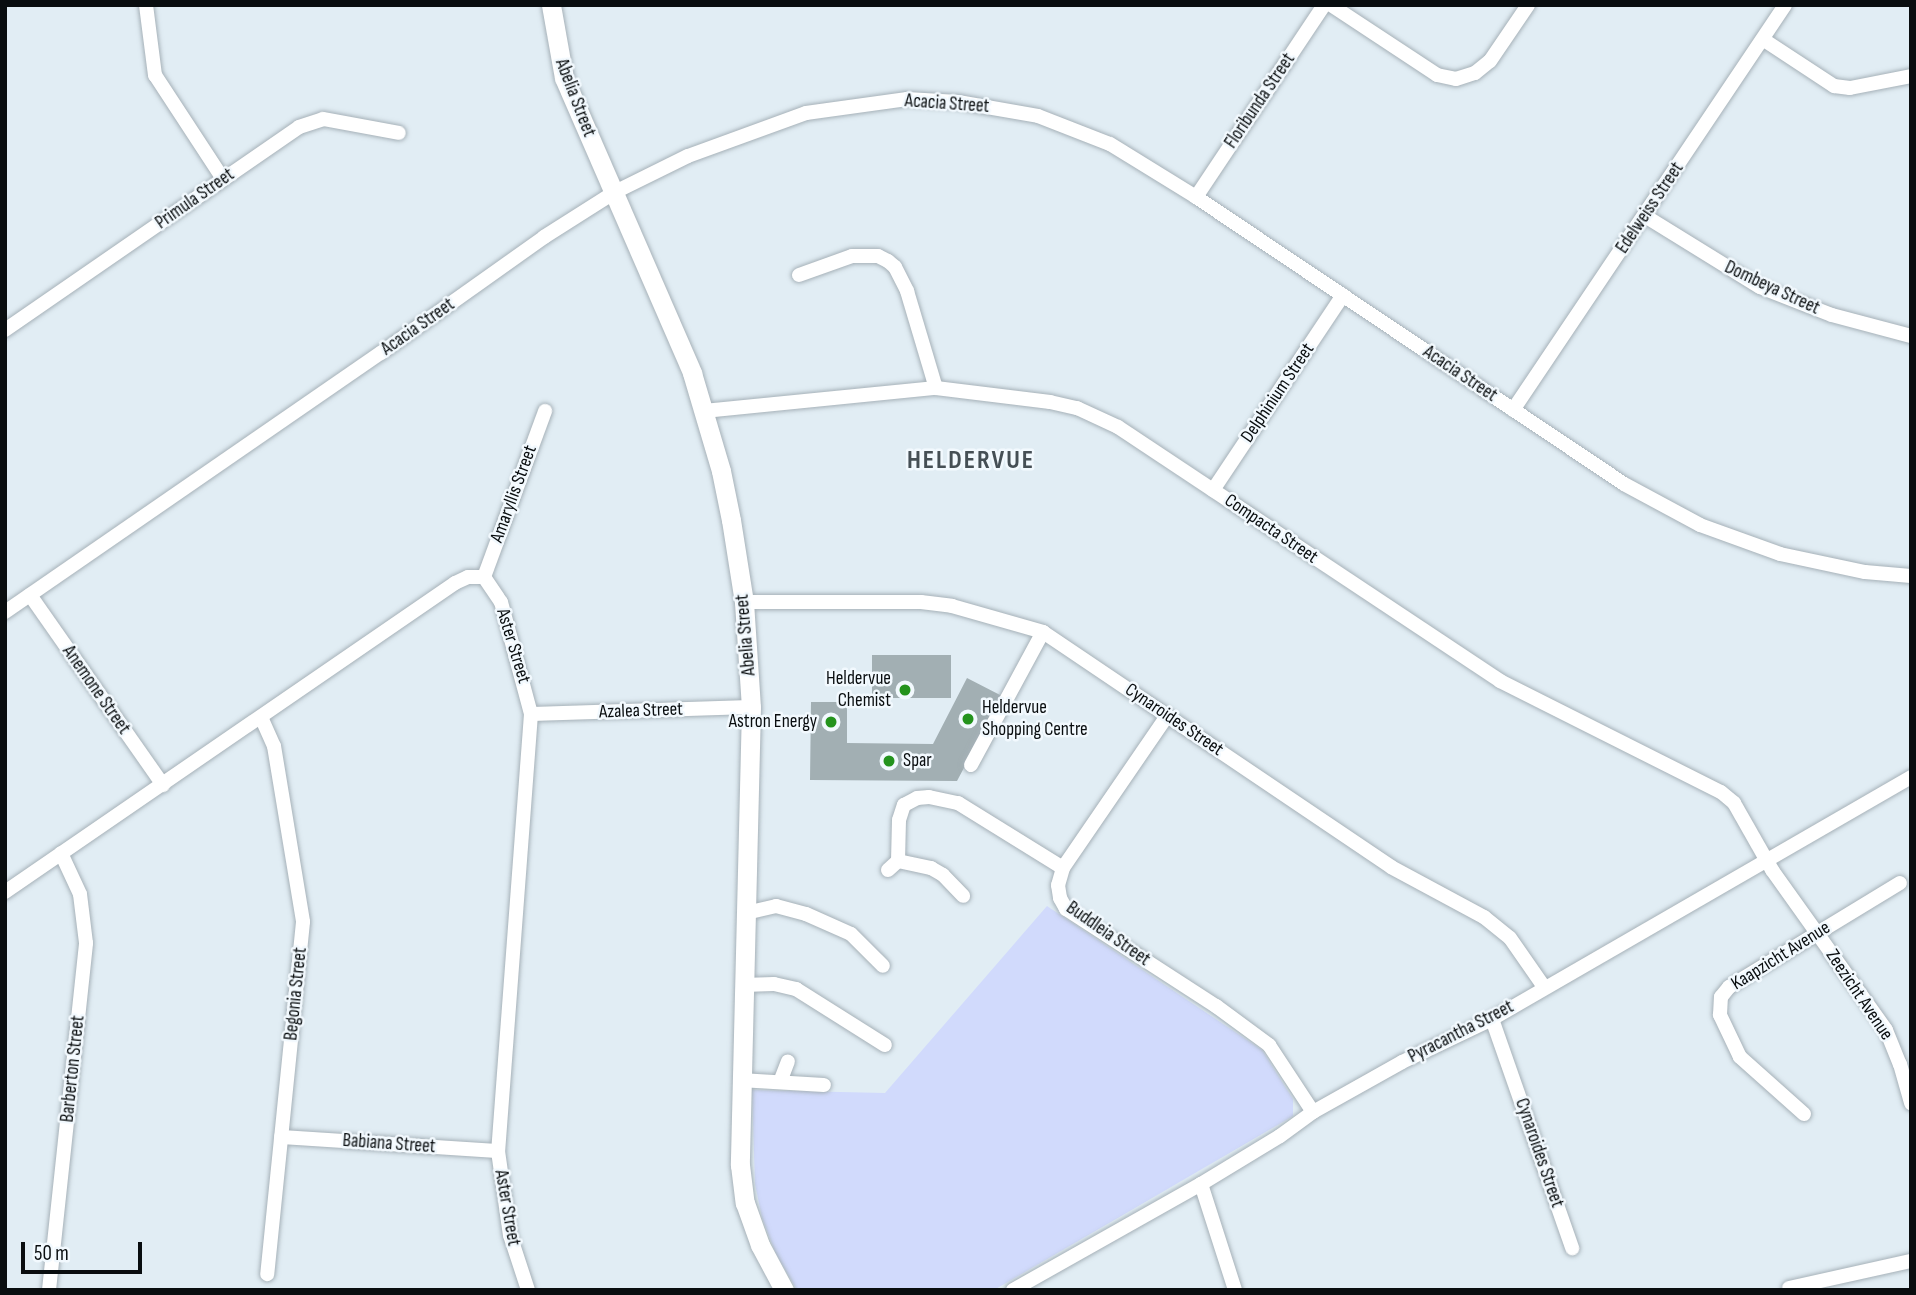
<!DOCTYPE html>
<html>
<head>
<meta charset="utf-8">
<style>
	body { margin:0 }
	#map { position:relative; width:1916px; height:1295px; overflow:hidden; background:#e1edf4; font-family:"Sofia Sans Condensed",sans-serif }
	div>[style] { position:absolute }
	[style*='--x'] { left:calc(var(--x)*1px); top:calc(var(--y)*1px); width:calc(var(--w)*1px); rotate:calc(var(--a)*1deg) }
	.green>* { inset:0; background:#d1dafc }
	.building>* { inset:0; background:#a2afb3; transform-origin:0 0 }
	.roads { filter:drop-shadow(0 0 2px #a6b1b8) drop-shadow(0 0 2px #a6b1b8) }
	.street>* { height:14px; margin:-7px; padding:0 7px; transform-origin:7px; border-radius:7px; background:#fff }
	.secondary>* { height:19px; margin:-9.5px; padding:0 9.5px; transform-origin:9.5px; border-radius:9.5px; background:#fff }
	.dots>* { width:19px; height:19px; translate:-50% -50%; box-sizing:border-box; border:4px solid #f2f9fe; border-radius:50% }
	span { translate:-50% -50%; white-space:nowrap; text-align:center; line-height:1.15; -webkit-text-stroke:5px #f2f9fe; paint-order:stroke }
	.street-label { font-size:19px; color:#090d0f }
	.poi-label { font-size:19px; color:#090d0f }
	.right { translate:-100% -50%; text-align:right }
	.left { translate:0 -50%; text-align:left }
	.district-label { font-size:26px; color:#454f55; font-weight:700; letter-spacing:2px }
	.frame { position:absolute; inset:0; border:7px solid #090d0f; pointer-events:none }
	.scale { position:absolute; left:21px; top:1242px; width:121px; height:32px; box-sizing:border-box; border:4px solid #090d0f; border-top:0; padding-left:9px; font-size:21px; line-height:24px; white-space:nowrap; color:#090d0f; -webkit-text-stroke:5px #f2f9fe; paint-order:stroke }
</style>
</head>
<body>
<div id="map">
	<div class="green">
		<div style="clip-path:polygon(1047px 906px,1262px 1050px,1293px 1099px,1293px 1116px,994px 1290px,797px 1290px,776px 1254px,762px 1218px,755px 1184px,752px 1090px,885px 1093px)"></div>
	</div>
	<div class="building">
		<div style="left:872px;top:655px;width:79px;height:43px"></div>
		<div style="clip-path:polygon(967px 678px,1002px 696px,957px 781px,810px 780px,811px 702px,847px 702px,847px 743px,933px 744px)"></div>
	</div>
	<div class="roads">
		<div class="street">
			<div style="--x:146;--y:5;--w:71;--a:82.7"></div>
			<div style="--x:155;--y:75;--w:124;--a:56.8"></div>
			<div style="--x:1331;--y:5;--w:127;--a:33.4"></div>
			<div style="--x:1437;--y:75;--w:19;--a:12"></div>
			<div style="--x:1456;--y:79;--w:20;--a:-18"></div>
			<div style="--x:1475;--y:73;--w:19;--a:-39"></div>
			<div style="--x:1490;--y:61;--w:68;--a:-55.8"></div>
			<div style="--x:1764;--y:40;--w:84;--a:33.3"></div>
			<div style="--x:1834;--y:86;--w:16;--a:7"></div>
			<div style="--x:1850;--y:88;--w:62;--a:-11.1"></div>
			<div style="--x:1196;--y:197;--w:231;--a:-56.3"></div>
			<div style="--x:1645;--y:216;--w:135;--a:31.7"></div>
			<div style="--x:1760;--y:287;--w:77;--a:21.3"></div>
			<div style="--x:1832;--y:315;--w:82;--a:14.9"></div>
			<div style="--x:799;--y:275;--w:56;--a:-19.7"></div>
			<div style="--x:852;--y:256;--w:26;--a:0"></div>
			<div style="--x:878;--y:256;--w:11;--a:27"></div>
			<div style="--x:888;--y:261;--w:9;--a:41"></div>
			<div style="--x:895;--y:267;--w:27;--a:63"></div>
			<div style="--x:907;--y:291;--w:101;--a:73.4"></div>
			<div style="--x:5;--y:330;--w:357;--a:-34.6"></div>
			<div style="--x:299;--y:127;--w:25;--a:-18"></div>
			<div style="--x:323;--y:119;--w:77;--a:10.4"></div>
			<div style="--x:1513;--y:410;--w:488;--a:-56.1"></div>
			<div style="--x:704;--y:411;--w:233;--a:-5.7"></div>
			<div style="--x:936;--y:388;--w:115;--a:7"></div>
			<div style="--x:1050;--y:402;--w:28;--a:13"></div>
			<div style="--x:1077;--y:408;--w:45;--a:24.9"></div>
			<div style="--x:1118;--y:427;--w:459;--a:33.6"></div>
			<div style="--x:1500;--y:681;--w:247;--a:26.7"></div>
			<div style="--x:1721;--y:792;--w:17;--a:40"></div>
			<div style="--x:1734;--y:803;--w:77;--a:60.4"></div>
			<div style="--x:1772;--y:870;--w:196;--a:54.5"></div>
			<div style="--x:1886;--y:1030;--w:37;--a:68"></div>
			<div style="--x:1900;--y:1064;--w:41;--a:74.2"></div>
			<div style="--x:1213;--y:490;--w:234;--a:-56.3"></div>
			<div style="--x:484;--y:577;--w:177;--a:-69.8"></div>
			<div style="--x:30;--y:595;--w:232;--a:55"></div>
			<div style="--x:744;--y:602;--w:177;--a:0"></div>
			<div style="--x:921;--y:602;--w:31;--a:7"></div>
			<div style="--x:952;--y:606;--w:95;--a:15.9"></div>
			<div style="--x:1043;--y:632;--w:420;--a:34"></div>
			<div style="--x:1391;--y:867;--w:106;--a:28.3"></div>
			<div style="--x:1484;--y:917;--w:33;--a:39"></div>
			<div style="--x:1510;--y:938;--w:60;--a:55.2"></div>
			<div style="--x:5;--y:612;--w:457;--a:-34.6"></div>
			<div style="--x:381;--y:353;--w:200;--a:-35.4"></div>
			<div style="--x:544;--y:237;--w:84;--a:-32.4"></div>
			<div style="--x:615;--y:192;--w:81;--a:-26.3"></div>
			<div style="--x:688;--y:156;--w:126;--a:-20"></div>
			<div style="--x:806;--y:113;--w:102;--a:-7.9"></div>
			<div style="--x:907;--y:99;--w:51;--a:3.4"></div>
			<div style="--x:958;--y:102;--w:81;--a:9.9"></div>
			<div style="--x:1038;--y:116;--w:77;--a:21.3"></div>
			<div style="--x:1110;--y:144;--w:101;--a:31.6"></div>
			<div style="--x:1196;--y:197;--w:515;--a:33.84"></div>
			<div style="--x:1624;--y:484;--w:86;--a:28.3"></div>
			<div style="--x:1700;--y:525;--w:85;--a:19.9"></div>
			<div style="--x:1780;--y:554;--w:87;--a:12"></div>
			<div style="--x:1865;--y:572;--w:46;--a:5"></div>
			<div style="--x:531;--y:714;--w:220;--a:-1.8"></div>
			<div style="--x:1167;--y:716;--w:184;--a:124.4"></div>
			<div style="--x:1063;--y:868;--w:18;--a:106"></div>
			<div style="--x:1058;--y:885;--w:13;--a:81"></div>
			<div style="--x:1060;--y:898;--w:13;--a:61"></div>
			<div style="--x:1066;--y:909;--w:179;--a:32.9"></div>
			<div style="--x:1216;--y:1006;--w:66;--a:36.3"></div>
			<div style="--x:1269;--y:1045;--w:80;--a:56.7"></div>
			<div style="--x:261;--y:717;--w:32;--a:66"></div>
			<div style="--x:274;--y:746;--w:178;--a:80.6"></div>
			<div style="--x:303;--y:922;--w:354;--a:95.8"></div>
			<div style="--x:971;--y:765;--w:151;--a:-61.6"></div>
			<div style="--x:898;--y:861;--w:34;--a:12"></div>
			<div style="--x:931;--y:868;--w:14;--a:30"></div>
			<div style="--x:943;--y:875;--w:29;--a:46"></div>
			<div style="--x:888;--y:870;--w:13;--a:-42"></div>
			<div style="--x:898;--y:861;--w:41;--a:-88.6"></div>
			<div style="--x:899;--y:820;--w:16;--a:-72"></div>
			<div style="--x:904;--y:805;--w:15;--a:-28"></div>
			<div style="--x:917;--y:798;--w:12;--a:-5"></div>
			<div style="--x:929;--y:797;--w:30;--a:12"></div>
			<div style="--x:958;--y:803;--w:123;--a:31.8"></div>
			<div style="--x:5;--y:892;--w:546;--a:-34.48"></div>
			<div style="--x:455;--y:583;--w:14;--a:-25"></div>
			<div style="--x:468;--y:577;--w:16;--a:0"></div>
			<div style="--x:484;--y:577;--w:30;--a:56"></div>
			<div style="--x:501;--y:602;--w:116;--a:75"></div>
			<div style="--x:531;--y:714;--w:438;--a:94.3"></div>
			<div style="--x:498;--y:1151;--w:85;--a:81.9"></div>
			<div style="--x:510;--y:1235;--w:58;--a:71.9"></div>
			<div style="--x:746;--y:913;--w:31;--a:-13"></div>
			<div style="--x:776;--y:906;--w:31;--a:15"></div>
			<div style="--x:806;--y:914;--w:49;--a:24"></div>
			<div style="--x:851;--y:934;--w:45;--a:45"></div>
			<div style="--x:743;--y:985;--w:31;--a:-2"></div>
			<div style="--x:774;--y:984;--w:23;--a:13"></div>
			<div style="--x:796;--y:989;--w:105;--a:32.2"></div>
			<div style="--x:1492;--y:1019;--w:243;--a:70.7"></div>
			<div style="--x:740;--y:1080;--w:84;--a:3.4"></div>
			<div style="--x:780;--y:1082;--w:22;--a:-69"></div>
			<div style="--x:1804;--y:1114;--w:86;--a:-138.3"></div>
			<div style="--x:1740;--y:1057;--w:47;--a:-115.5"></div>
			<div style="--x:1720;--y:1015;--w:18;--a:-87"></div>
			<div style="--x:1721;--y:997;--w:13;--a:-51"></div>
			<div style="--x:1729;--y:987;--w:200;--a:-31.3"></div>
			<div style="--x:281;--y:1137;--w:217;--a:3.7"></div>
			<div style="--x:1201;--y:1184;--w:111;--a:72.2"></div>
			<div style="--x:1789;--y:1288;--w:125;--a:-12.5"></div>
			<div style="--x:49;--y:1290;--w:349;--a:-83.9"></div>
			<div style="--x:86;--y:943;--w:49;--a:-97"></div>
			<div style="--x:80;--y:894;--w:45;--a:-114.9"></div>
			<div style="--x:1013;--y:1290;--w:216;--a:-29.4"></div>
			<div style="--x:1201;--y:1184;--w:92;--a:-31.3"></div>
			<div style="--x:1280;--y:1136;--w:41;--a:-36"></div>
			<div style="--x:1313;--y:1112;--w:102;--a:-29.3"></div>
			<div style="--x:1402;--y:1062;--w:100;--a:-25.5"></div>
			<div style="--x:1492;--y:1019;--w:484;--a:-30"></div>
		</div>
		<div class="secondary">
			<div style="--x:551;--y:5;--w:74;--a:79.9"></div>
			<div style="--x:564;--y:78;--w:322;--a:66.5"></div>
			<div style="--x:692;--y:373;--w:102;--a:73.5"></div>
			<div style="--x:721;--y:471;--w:50;--a:78.5"></div>
			<div style="--x:731;--y:520;--w:83;--a:81"></div>
			<div style="--x:744;--y:602;--w:105;--a:86.2"></div>
			<div style="--x:751;--y:707;--w:458;--a:91.4"></div>
			<div style="--x:740;--y:1165;--w:38;--a:83"></div>
			<div style="--x:745;--y:1203;--w:45;--a:70.3"></div>
			<div style="--x:760;--y:1245;--w:51;--a:61.9"></div>
		</div>
	</div>
	<div class="dots">
		<div style="left:905px;top:690px;background:#24931d"></div>
		<div style="left:968px;top:719px;background:#24931d"></div>
		<div style="left:831px;top:722px;background:#24931d"></div>
		<div style="left:889px;top:761px;background:#24931d"></div>
	</div>
	<div class="street-label">
		<span style="left:575px;top:98px;rotate:69deg">Abelia Street</span>
		<span style="left:1260px;top:101px;rotate:-56deg">Floribunda Street</span>
		<span style="left:947px;top:104px;rotate:4deg">Acacia Street</span>
		<span style="left:195px;top:199px;rotate:-35deg">Primula Street</span>
		<span style="left:1650px;top:208px;rotate:-56deg">Edelweiss Street</span>
		<span style="left:1772px;top:288px;rotate:25deg">Dombeya Street</span>
		<span style="left:418px;top:327px;rotate:-35deg">Acacia Street</span>
		<span style="left:1460px;top:374px;rotate:34deg">Acacia Street</span>
		<span style="left:1278px;top:393px;rotate:-56deg">Delphinium Street</span>
		<span style="left:514px;top:494px;rotate:-70deg">Amaryllis Street</span>
		<span style="left:1271px;top:529px;rotate:34deg">Compacta Street</span>
		<span style="left:746px;top:635px;rotate:-95deg">Abelia Street</span>
		<span style="left:513px;top:646px;rotate:73deg">Aster Street</span>
		<span style="left:96px;top:690px;rotate:55deg">Anemone Street</span>
		<span style="left:641px;top:711px;rotate:-2deg">Azalea Street</span>
		<span style="left:1174px;top:720px;rotate:34deg">Cynaroides Street</span>
		<span style="left:1108px;top:934px;rotate:35deg">Buddleia Street</span>
		<span style="left:1781px;top:956px;rotate:-32deg">Kaapzicht Avenue</span>
		<span style="left:296px;top:994px;rotate:-84deg">Begonia Street</span>
		<span style="left:1859px;top:995px;rotate:56deg">Zeezicht Avenue</span>
		<span style="left:1461px;top:1032px;rotate:-27deg">Pyracantha Street</span>
		<span style="left:73px;top:1069px;rotate:-84deg">Barberton Street</span>
		<span style="left:389px;top:1144px;rotate:4deg">Babiana Street</span>
		<span style="left:1539px;top:1153px;rotate:71deg">Cynaroides Street</span>
		<span style="left:507px;top:1208px;rotate:80deg">Aster Street</span>
	</div>
	<div class="poi-label">
		<span class="right" style="left:891px;top:690px">Heldervue<br>Chemist</span>
		<span class="left" style="left:982px;top:719px">Heldervue<br>Shopping Centre</span>
		<span class="right" style="left:817px;top:722px">Astron Energy</span>
		<span class="left" style="left:903px;top:761px">Spar</span>
	</div>
	<div class="district-label">
		<span style="left:971px;top:461px">HELDERVUE</span>
	</div>
	<div class="frame"></div>
	<div class="scale">50 m</div>
</div>
</body>
</html>
